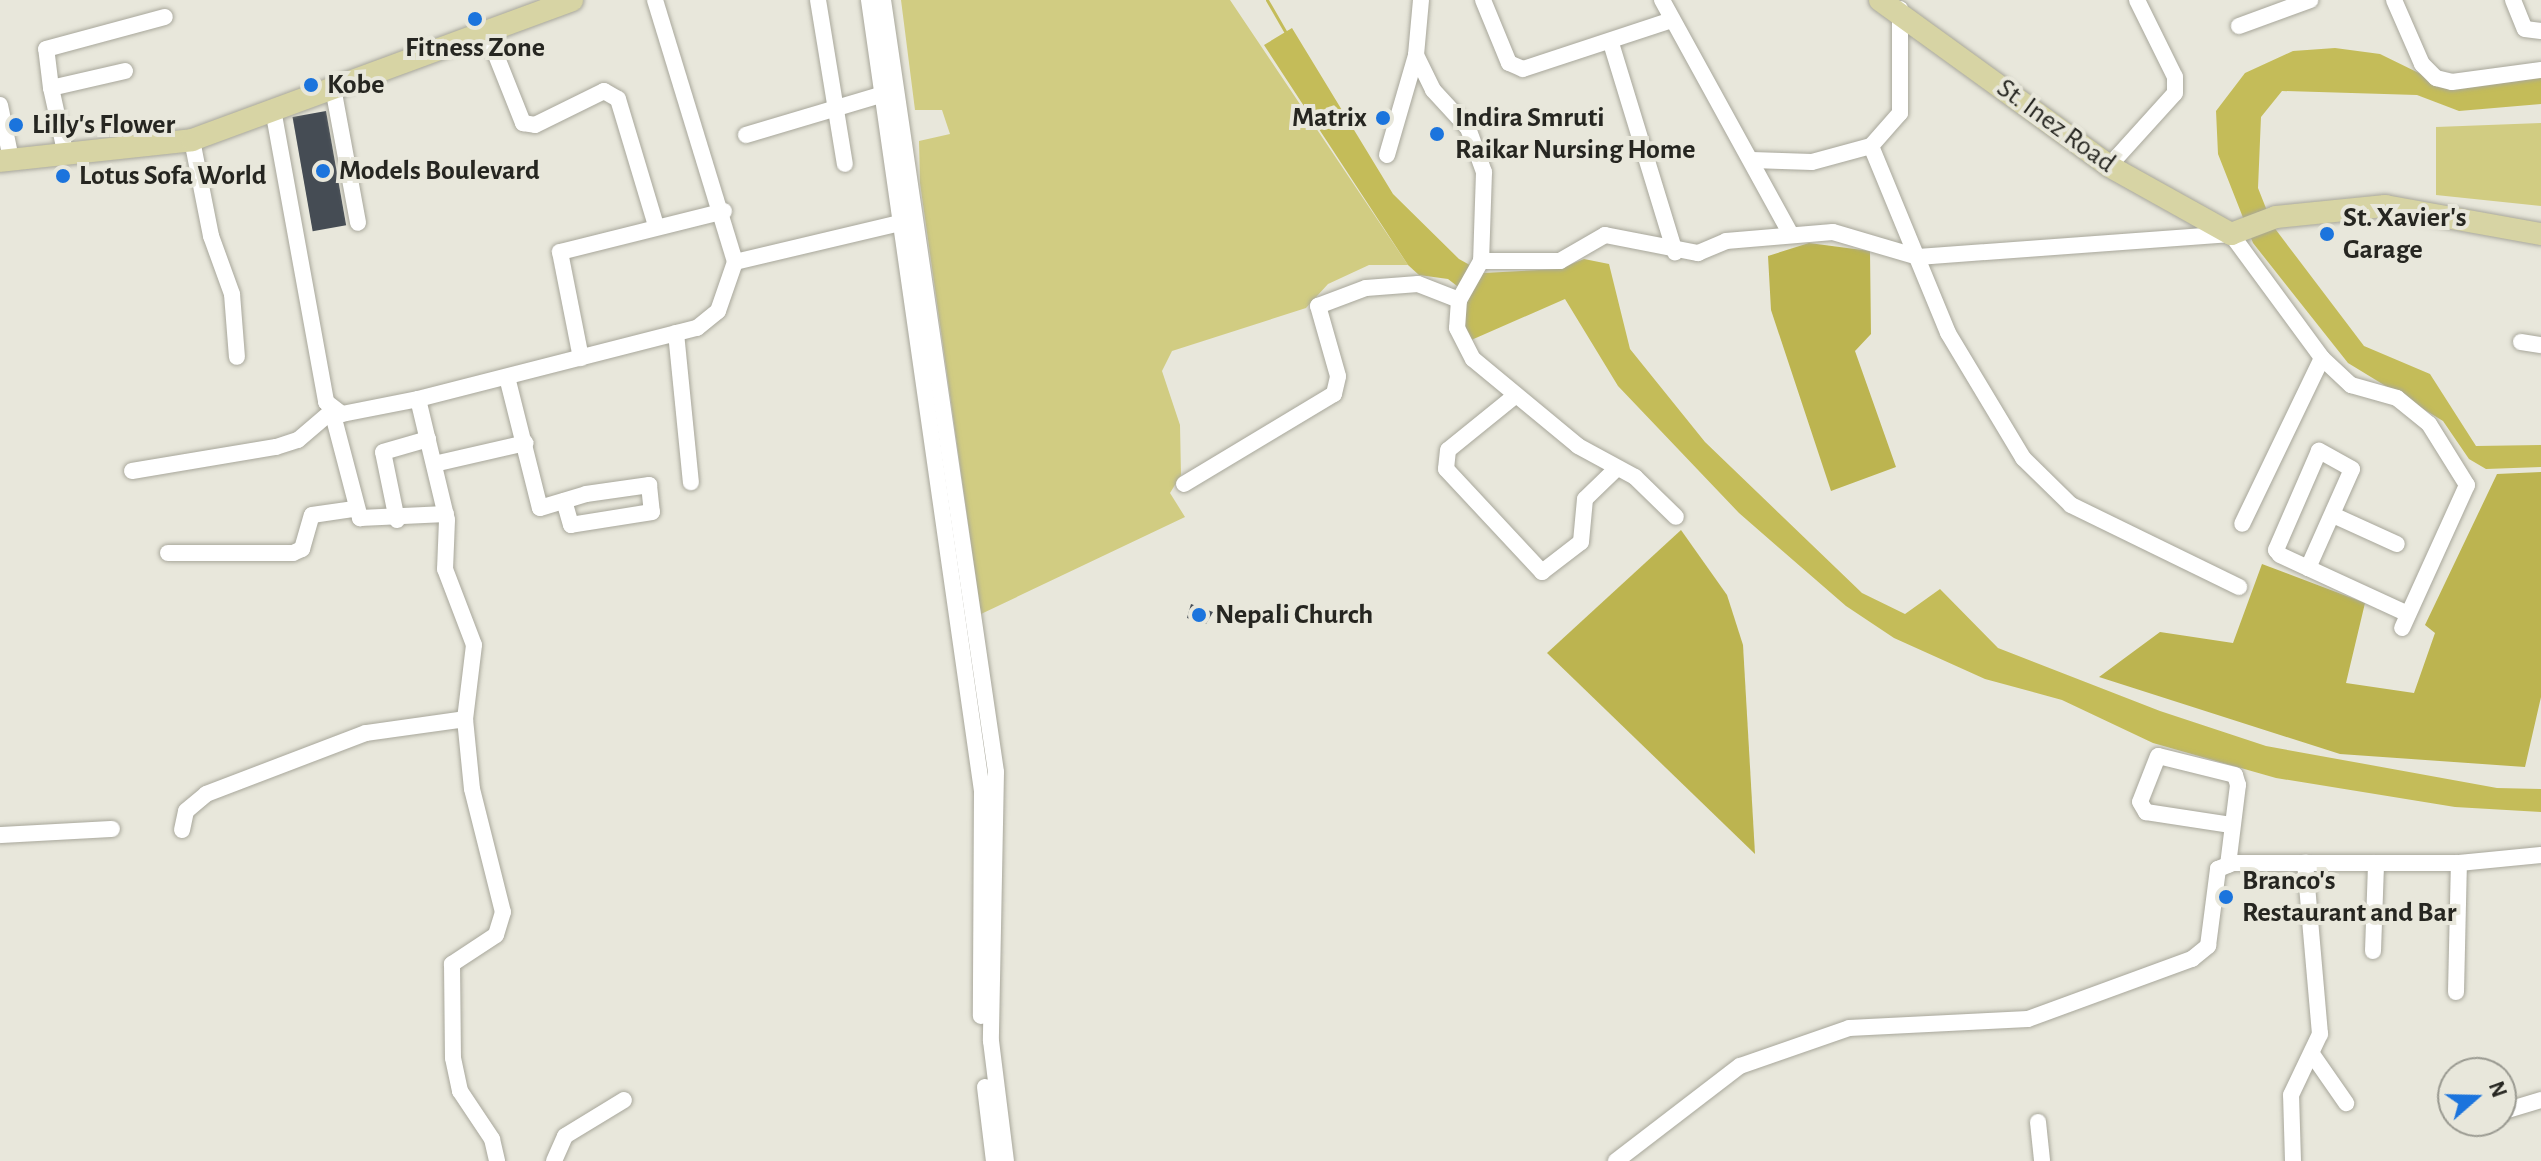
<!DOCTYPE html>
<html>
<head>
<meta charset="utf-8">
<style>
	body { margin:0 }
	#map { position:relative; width:2541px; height:1161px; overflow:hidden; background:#e8e7db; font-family:"Alegreya Sans",sans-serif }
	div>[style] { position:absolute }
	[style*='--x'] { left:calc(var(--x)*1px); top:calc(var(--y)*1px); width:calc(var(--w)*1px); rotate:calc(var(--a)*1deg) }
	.green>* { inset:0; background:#d1cc82 }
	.forest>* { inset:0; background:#bcb450 }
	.water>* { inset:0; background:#c4bc59 }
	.stream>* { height:3px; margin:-1.5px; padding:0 1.5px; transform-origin:1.5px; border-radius:1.5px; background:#c4bc59 }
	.building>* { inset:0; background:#454c54; transform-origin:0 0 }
	.roads { filter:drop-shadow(0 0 2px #a8a79b) drop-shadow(0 0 2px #a8a79b) }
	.minor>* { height:16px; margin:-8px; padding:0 8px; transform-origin:8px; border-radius:8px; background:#fff }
	.major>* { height:22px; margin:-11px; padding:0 11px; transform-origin:11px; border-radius:11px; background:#d7d4a4 }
	.dots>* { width:22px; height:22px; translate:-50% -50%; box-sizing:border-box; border:4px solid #e8e7db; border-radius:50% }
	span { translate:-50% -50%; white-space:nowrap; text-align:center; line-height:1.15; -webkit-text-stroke:8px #e8e7db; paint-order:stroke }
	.poi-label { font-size:28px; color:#262621; font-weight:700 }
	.left { translate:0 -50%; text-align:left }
	.right { translate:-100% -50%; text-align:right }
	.street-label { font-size:28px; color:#262621 }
	.north { position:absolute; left:2437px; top:1057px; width:80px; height:80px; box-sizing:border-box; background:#e8e7db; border:2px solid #9a9a91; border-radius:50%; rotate:70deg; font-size:22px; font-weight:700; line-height:32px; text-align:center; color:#262621 }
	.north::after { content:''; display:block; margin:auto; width:28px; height:36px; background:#1b74dd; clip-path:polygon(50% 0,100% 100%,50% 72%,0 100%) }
</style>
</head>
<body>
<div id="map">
	<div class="green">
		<div style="clip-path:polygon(901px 0,1230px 0,1408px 265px,1369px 265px,1328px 284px,1306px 308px,1172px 351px,1162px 371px,1180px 425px,1181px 475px,1170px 493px,1185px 517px,981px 614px,920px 183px,919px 141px,950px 134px,942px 110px,915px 110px)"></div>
		<div style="clip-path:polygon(2541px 123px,2541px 206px,2436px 195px,2436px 127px)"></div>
	</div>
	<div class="forest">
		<div style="clip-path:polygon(1809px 243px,1870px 251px,1871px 334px,1855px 351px,1896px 467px,1831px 491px,1771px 310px,1768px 256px)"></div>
		<div style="clip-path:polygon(2541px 472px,2541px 697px,2525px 767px,2340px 754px,2099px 677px,2160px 632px,2233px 643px,2262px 564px,2365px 603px,2346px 683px,2414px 693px,2435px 633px,2425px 625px,2497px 474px)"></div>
		<div style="clip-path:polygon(1681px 530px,1727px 595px,1743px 645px,1755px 854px,1547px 653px)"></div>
	</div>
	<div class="water">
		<div style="clip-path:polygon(1292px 28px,1393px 194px,1459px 259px,1484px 273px,1559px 269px,1584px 259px,1609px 264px,1630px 349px,1705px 442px,1862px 593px,1905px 614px,1940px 589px,1998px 648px,2160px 711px,2266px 746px,2497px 788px,2541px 789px,2541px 812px,2455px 807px,2276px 778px,2153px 743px,2062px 700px,1985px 679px,1894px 638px,1846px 606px,1739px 513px,1618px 386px,1565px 299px,1469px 341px,1462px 314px,1470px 296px,1448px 279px,1419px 275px,1408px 265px,1264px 45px)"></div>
		<div style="clip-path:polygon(2335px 48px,2380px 54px,2427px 77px,2541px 77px,2541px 104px,2459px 111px,2417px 95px,2282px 91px,2261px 117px,2258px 188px,2273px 226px,2364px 346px,2430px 374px,2476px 446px,2541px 445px,2541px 467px,2486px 469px,2469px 459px,2443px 421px,2348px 363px,2253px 243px,2218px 154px,2216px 111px,2245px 73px,2293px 51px)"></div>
	</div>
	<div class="stream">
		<div style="--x:1267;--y:0;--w:39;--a:60"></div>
	</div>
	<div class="building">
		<div style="left:326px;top:111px;width:116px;height:34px;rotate:80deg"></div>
		<div style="clip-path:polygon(1191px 604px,1213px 612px,1206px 624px,1187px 618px)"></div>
	</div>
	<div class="roads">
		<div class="minor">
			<div style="--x:655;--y:0;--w:274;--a:73"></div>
			<div style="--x:818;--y:0;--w:166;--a:80.7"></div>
			<div style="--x:869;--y:0;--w:799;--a:81.87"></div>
			<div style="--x:982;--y:791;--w:225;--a:90.3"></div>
			<div style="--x:883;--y:0;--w:780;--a:81.67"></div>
			<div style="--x:996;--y:772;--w:269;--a:91.1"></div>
			<div style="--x:991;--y:1041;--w:121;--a:82.9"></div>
			<div style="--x:1421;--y:0;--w:55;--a:95.2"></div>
			<div style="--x:1416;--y:55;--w:39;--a:64"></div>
			<div style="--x:1433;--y:90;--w:52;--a:47.4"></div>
			<div style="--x:1468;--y:128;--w:47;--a:70"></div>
			<div style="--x:1484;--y:172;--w:89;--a:91.9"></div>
			<div style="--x:1481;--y:261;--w:45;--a:119.4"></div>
			<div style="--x:1459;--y:300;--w:28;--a:94"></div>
			<div style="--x:1457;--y:328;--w:35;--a:63"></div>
			<div style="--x:1473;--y:359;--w:136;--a:39.6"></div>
			<div style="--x:1578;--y:446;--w:65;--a:28.5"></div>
			<div style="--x:1635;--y:477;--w:57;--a:44.3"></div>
			<div style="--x:1483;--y:0;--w:68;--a:67.6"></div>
			<div style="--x:1509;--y:63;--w:15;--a:23"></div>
			<div style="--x:1523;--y:69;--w:157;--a:-18.2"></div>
			<div style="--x:1662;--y:0;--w:266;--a:61.2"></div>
			<div style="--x:2394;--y:0;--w:70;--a:66.4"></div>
			<div style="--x:2422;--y:64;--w:20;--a:45"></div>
			<div style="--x:2436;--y:78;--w:16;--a:14"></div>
			<div style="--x:2452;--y:82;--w:90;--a:-7.7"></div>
			<div style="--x:2513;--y:0;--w:31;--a:68"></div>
			<div style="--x:2525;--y:29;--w:16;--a:7"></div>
			<div style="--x:2239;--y:26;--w:76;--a:-20.1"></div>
			<div style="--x:488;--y:35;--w:95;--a:68.3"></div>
			<div style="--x:523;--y:123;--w:12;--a:9"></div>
			<div style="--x:535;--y:125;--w:77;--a:-26.2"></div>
			<div style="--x:604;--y:91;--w:16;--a:30"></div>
			<div style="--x:618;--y:99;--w:133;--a:73.3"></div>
			<div style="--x:1611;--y:43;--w:219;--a:73"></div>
			<div style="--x:51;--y:88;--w:39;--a:-97"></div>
			<div style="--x:46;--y:49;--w:123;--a:-15.1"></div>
			<div style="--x:334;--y:93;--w:132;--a:79.5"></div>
			<div style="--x:0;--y:105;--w:55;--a:78.5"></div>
			<div style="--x:274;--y:115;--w:292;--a:79.7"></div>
			<div style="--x:326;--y:402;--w:20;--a:37"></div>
			<div style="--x:342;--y:414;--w:77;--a:-11.2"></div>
			<div style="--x:418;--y:399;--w:124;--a:76.5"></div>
			<div style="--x:447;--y:520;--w:49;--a:92.3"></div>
			<div style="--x:445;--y:569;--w:81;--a:69.1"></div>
			<div style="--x:474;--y:645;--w:75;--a:96.9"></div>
			<div style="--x:465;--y:719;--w:70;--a:84.3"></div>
			<div style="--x:472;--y:789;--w:127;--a:75.9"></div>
			<div style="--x:503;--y:912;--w:24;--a:107"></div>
			<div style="--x:496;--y:935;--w:53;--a:146.6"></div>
			<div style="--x:452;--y:964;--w:94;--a:89.4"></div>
			<div style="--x:453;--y:1058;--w:34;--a:78"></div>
			<div style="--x:460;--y:1091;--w:58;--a:56.3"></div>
			<div style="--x:492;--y:1139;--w:23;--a:77"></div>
			<div style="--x:746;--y:135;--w:147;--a:-16.6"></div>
			<div style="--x:192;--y:140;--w:98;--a:78.8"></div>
			<div style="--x:211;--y:236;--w:62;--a:70.1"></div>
			<div style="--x:232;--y:294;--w:63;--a:85.5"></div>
			<div style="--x:1871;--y:146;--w:202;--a:67.6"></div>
			<div style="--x:1948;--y:333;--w:146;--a:59"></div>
			<div style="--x:2023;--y:458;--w:67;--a:44.4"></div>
			<div style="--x:2071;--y:505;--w:187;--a:26"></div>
			<div style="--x:65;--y:151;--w:65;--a:-102.5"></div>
			<div style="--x:51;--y:88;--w:76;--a:-12.9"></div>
			<div style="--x:1387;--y:155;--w:104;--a:-73.8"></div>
			<div style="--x:1752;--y:160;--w:60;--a:1.9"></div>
			<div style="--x:1812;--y:162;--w:61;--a:-15.2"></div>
			<div style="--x:1871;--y:146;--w:44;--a:-48.7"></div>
			<div style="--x:1900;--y:113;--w:104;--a:-90"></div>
			<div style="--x:2109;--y:166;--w:98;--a:-47.9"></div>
			<div style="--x:2175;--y:93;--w:16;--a:-90"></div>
			<div style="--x:2175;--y:77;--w:86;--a:-116.3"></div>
			<div style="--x:1481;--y:261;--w:79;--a:0"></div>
			<div style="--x:1560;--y:261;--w:52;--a:-30"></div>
			<div style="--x:1605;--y:235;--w:95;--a:11"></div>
			<div style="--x:1698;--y:253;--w:30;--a:-23"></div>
			<div style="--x:1726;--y:241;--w:107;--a:-4.8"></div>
			<div style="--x:1833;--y:232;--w:89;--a:16.4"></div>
			<div style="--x:1918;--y:257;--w:314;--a:-4.2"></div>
			<div style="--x:2231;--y:234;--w:154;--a:53.7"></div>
			<div style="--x:2322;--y:358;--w:184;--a:115.7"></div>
			<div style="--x:676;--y:333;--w:150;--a:84.3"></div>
			<div style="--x:2521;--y:342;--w:20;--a:9"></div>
			<div style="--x:581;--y:358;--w:108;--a:-101.2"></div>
			<div style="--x:560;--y:252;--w:169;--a:-14"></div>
			<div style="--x:2322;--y:358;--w:40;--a:43"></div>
			<div style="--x:2351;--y:385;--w:48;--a:15.8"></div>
			<div style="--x:2397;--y:398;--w:41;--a:39.1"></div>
			<div style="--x:2429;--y:424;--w:72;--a:58.1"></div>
			<div style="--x:2467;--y:485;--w:157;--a:114.4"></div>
			<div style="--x:507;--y:377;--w:135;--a:75.9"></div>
			<div style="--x:540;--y:508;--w:48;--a:-16.9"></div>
			<div style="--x:586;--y:494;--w:64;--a:-8.1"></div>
			<div style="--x:649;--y:485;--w:27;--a:84"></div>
			<div style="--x:652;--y:512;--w:82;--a:170.9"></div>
			<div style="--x:571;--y:525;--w:25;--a:-106"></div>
			<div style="--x:1516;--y:395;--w:87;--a:141"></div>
			<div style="--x:1448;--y:450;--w:19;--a:96"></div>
			<div style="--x:1446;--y:469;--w:141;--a:47"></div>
			<div style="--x:1542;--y:572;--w:49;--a:-37.6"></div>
			<div style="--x:1581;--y:542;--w:43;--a:-84.7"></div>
			<div style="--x:1585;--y:499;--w:42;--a:-44"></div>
			<div style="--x:418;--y:399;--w:288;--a:-14.3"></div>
			<div style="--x:697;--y:328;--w:27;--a:-39"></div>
			<div style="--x:718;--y:311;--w:52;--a:-70.9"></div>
			<div style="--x:735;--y:262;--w:183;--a:-13.3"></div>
			<div style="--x:434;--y:464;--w:94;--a:-12.9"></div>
			<div style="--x:132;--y:471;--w:146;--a:-9.5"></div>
			<div style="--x:276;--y:447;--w:23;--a:-18"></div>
			<div style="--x:298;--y:440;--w:45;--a:-40.5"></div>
			<div style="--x:332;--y:411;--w:111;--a:75.3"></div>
			<div style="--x:360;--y:518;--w:86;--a:-2.7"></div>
			<div style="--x:1184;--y:484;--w:175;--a:-31"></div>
			<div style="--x:1334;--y:394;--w:18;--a:-77"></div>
			<div style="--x:1338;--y:376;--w:73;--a:-105.9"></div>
			<div style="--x:1318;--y:306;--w:51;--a:-20.6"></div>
			<div style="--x:1366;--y:288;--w:52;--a:-4.4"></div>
			<div style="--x:1418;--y:284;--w:44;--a:21.3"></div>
			<div style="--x:2333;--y:515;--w:70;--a:24.4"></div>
			<div style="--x:397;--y:520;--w:69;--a:-101.6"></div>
			<div style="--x:383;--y:452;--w:47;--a:-16.1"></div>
			<div style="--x:168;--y:553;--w:125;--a:0"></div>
			<div style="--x:293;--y:553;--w:10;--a:-24"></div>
			<div style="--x:302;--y:549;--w:35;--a:-74"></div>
			<div style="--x:312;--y:515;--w:41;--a:-8.3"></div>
			<div style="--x:2308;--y:568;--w:108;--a:-66"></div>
			<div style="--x:2352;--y:469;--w:38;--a:-151"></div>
			<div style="--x:2319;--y:451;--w:108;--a:113.5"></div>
			<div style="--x:2276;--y:550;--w:6;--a:51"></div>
			<div style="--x:2280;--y:555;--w:31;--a:25"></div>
			<div style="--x:2308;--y:568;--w:110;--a:24.7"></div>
			<div style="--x:182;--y:830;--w:19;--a:-78"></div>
			<div style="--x:186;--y:811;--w:26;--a:-40"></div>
			<div style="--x:206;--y:794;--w:171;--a:-20.9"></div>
			<div style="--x:366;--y:733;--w:100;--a:-8"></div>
			<div style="--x:0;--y:835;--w:112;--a:-3.1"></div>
			<div style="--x:2228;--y:865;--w:81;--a:-82.9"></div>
			<div style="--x:2238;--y:785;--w:10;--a:-107"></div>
			<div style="--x:2235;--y:775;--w:79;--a:-166.1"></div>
			<div style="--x:2158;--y:756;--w:49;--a:111.4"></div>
			<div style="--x:2140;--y:802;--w:12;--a:59"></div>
			<div style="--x:2146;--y:812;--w:86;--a:8.7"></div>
			<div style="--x:2373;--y:951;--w:88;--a:-88"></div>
			<div style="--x:2456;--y:992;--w:129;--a:-88.7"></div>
			<div style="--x:2312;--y:1054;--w:60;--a:55.2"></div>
			<div style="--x:985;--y:1087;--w:75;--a:83.1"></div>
			<div style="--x:2501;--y:1112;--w:42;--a:-16.7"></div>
			<div style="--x:2038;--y:1122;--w:39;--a:84"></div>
			<div style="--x:554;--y:1161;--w:27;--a:-66"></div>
			<div style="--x:565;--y:1136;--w:69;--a:-31.4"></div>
			<div style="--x:1616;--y:1161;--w:156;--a:-37.5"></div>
			<div style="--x:1740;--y:1066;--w:115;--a:-19.2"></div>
			<div style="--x:1849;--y:1028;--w:179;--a:-2.9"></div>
			<div style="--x:2028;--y:1019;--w:175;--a:-20.1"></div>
			<div style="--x:2192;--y:959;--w:21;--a:-39"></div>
			<div style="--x:2208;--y:946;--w:78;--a:-82.6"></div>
			<div style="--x:2218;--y:869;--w:16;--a:-22"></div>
			<div style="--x:2233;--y:863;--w:226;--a:0"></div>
			<div style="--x:2459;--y:863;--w:82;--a:-5.6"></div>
			<div style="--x:2293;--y:1161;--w:66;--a:-91.7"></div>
			<div style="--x:2291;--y:1095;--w:68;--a:-64.6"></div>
			<div style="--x:2320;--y:1034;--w:172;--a:-95"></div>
		</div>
		<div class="major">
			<div style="--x:1880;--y:0;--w:283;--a:35.9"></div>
			<div style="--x:2109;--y:166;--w:140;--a:29.1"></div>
			<div style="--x:2231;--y:234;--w:48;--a:-20.7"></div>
			<div style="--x:2276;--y:217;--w:110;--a:-5.8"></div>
			<div style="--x:2385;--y:206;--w:158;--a:10.2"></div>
			<div style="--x:0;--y:161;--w:193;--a:-6.2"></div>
			<div style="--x:192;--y:140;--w:405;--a:-20.2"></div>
		</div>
	</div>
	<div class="dots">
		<div style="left:475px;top:19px;background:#1b74dd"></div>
		<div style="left:311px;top:85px;background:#1b74dd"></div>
		<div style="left:1383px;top:118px;background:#1b74dd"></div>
		<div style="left:16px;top:125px;background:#1b74dd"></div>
		<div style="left:1437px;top:134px;background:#1b74dd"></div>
		<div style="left:323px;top:171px;background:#1b74dd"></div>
		<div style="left:63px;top:176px;background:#1b74dd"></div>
		<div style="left:2327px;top:234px;background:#1b74dd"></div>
		<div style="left:1199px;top:615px;background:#1b74dd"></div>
		<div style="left:2226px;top:897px;background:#1b74dd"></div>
	</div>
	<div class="poi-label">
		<span style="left:475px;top:48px">Fitness Zone</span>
		<span class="left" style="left:327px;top:85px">Kobe</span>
		<span class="right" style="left:1367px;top:118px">Matrix</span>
		<span class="left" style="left:1455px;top:134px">Indira Smruti<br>Raikar Nursing Home</span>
		<span class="left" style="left:32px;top:125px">Lilly's Flower</span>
		<span class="left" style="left:339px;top:171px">Models Boulevard</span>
		<span class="left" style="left:79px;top:176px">Lotus Sofa World</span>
		<span class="left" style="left:2343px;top:234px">St. Xavier's<br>Garage</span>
		<span class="left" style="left:1215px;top:615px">Nepali Church</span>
		<span class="left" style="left:2242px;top:897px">Branco's<br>Restaurant and Bar</span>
	</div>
	<div class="street-label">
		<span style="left:2056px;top:126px;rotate:36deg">St. Inez Road</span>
	</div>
	<div class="north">N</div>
</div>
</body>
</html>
